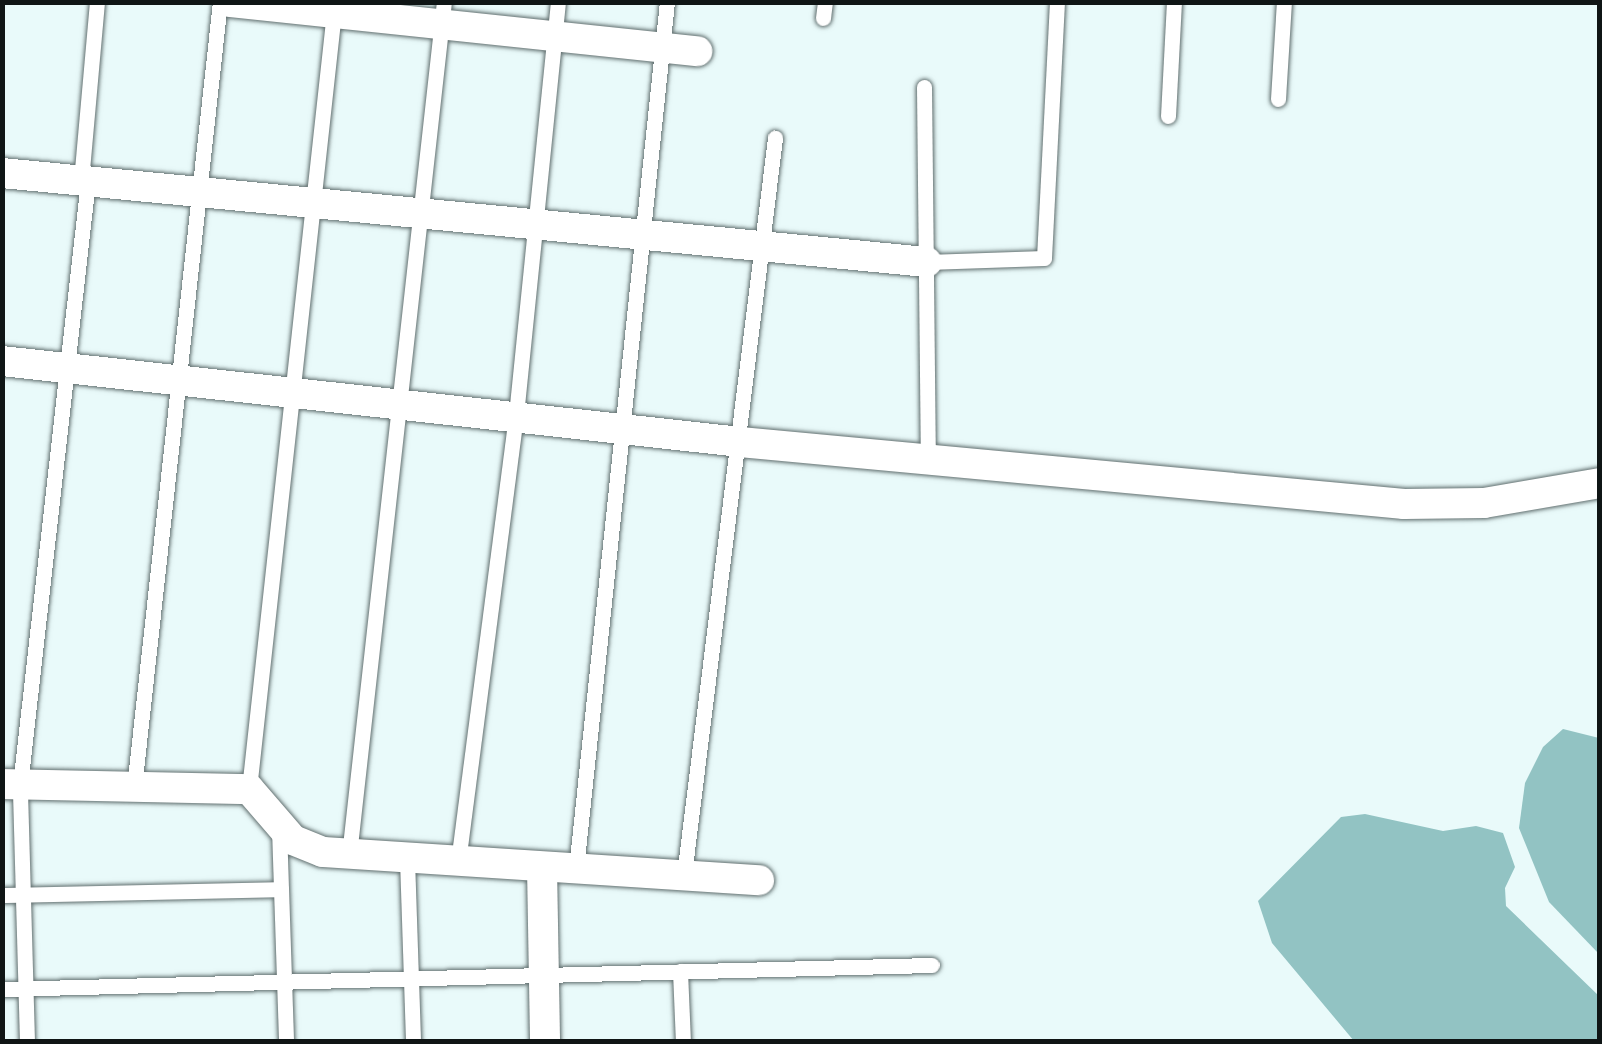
<!DOCTYPE html>
<html>
<head>
<meta charset="utf-8">
<style>
	body { margin:0 }
	#map { position:relative; width:1602px; height:1044px; overflow:hidden; background:#e9fafa; font-family:Roboto,sans-serif }
	div>[style] { position:absolute }
	[style*='--x'] { left:calc(var(--x)*1px); top:calc(var(--y)*1px); width:calc(var(--w)*1px); rotate:calc(var(--a)*1deg) }
	.water>* { inset:0; background:#92c3c3 }
	.roads { filter:drop-shadow(0 0 2px #616f6f) drop-shadow(0 0 2px #616f6f) }
	.service>* { height:15px; margin:-7.5px; padding:0 7.5px; transform-origin:7.5px; border-radius:7.5px; background:#fff }
	.minor>* { height:30px; margin:-15px; padding:0 15px; transform-origin:15px; border-radius:15px; background:#fff }
	span { translate:-50% -50%; white-space:nowrap; text-align:center; line-height:1.15; -webkit-text-stroke:10px #fff; paint-order:stroke }
	.frame { position:absolute; inset:0; border:5px solid #0f1515; pointer-events:none }
</style>
</head>
<body>
<div id="map">
	<div class="water">
		<div style="clip-path:polygon(1563px 729px,1599px 738px,1599px 954px,1549px 902px,1519px 828px,1525px 783px,1543px 747px)"></div>
		<div style="clip-path:polygon(1365px 814px,1443px 831px,1476px 826px,1503px 833px,1515px 867px,1505px 888px,1506px 906px,1599px 996px,1599px 1041px,1354px 1041px,1272px 943px,1258px 901px,1341px 817px)"></div>
	</div>
	<div class="roads">
		<div class="service">
			<div style="--x:823;--y:18;--w:16;--a:-83"></div>
			<div style="--x:924;--y:87;--w:373;--a:89.4"></div>
			<div style="--x:1278;--y:99;--w:97;--a:-86.5"></div>
			<div style="--x:1168;--y:116;--w:114;--a:-87"></div>
			<div style="--x:81;--y:181;--w:180;--a:-84.9"></div>
			<div style="--x:927;--y:262;--w:117;--a:-2"></div>
			<div style="--x:1044;--y:258;--w:256;--a:-87.1"></div>
			<div style="--x:134;--y:788;--w:791;--a:-83.76"></div>
			<div style="--x:249;--y:789;--w:783;--a:-83.76"></div>
			<div style="--x:279;--y:828;--w:214;--a:88.1"></div>
			<div style="--x:349;--y:855;--w:858;--a:-83.65"></div>
			<div style="--x:407;--y:859;--w:183;--a:88.1"></div>
			<div style="--x:458;--y:862;--w:451;--a:-82.6"></div>
			<div style="--x:516;--y:415;--w:415;--a:-84.2"></div>
			<div style="--x:576;--y:869;--w:872;--a:-84.01"></div>
			<div style="--x:684;--y:875;--w:743;--a:-82.96"></div>
			<div style="--x:2;--y:895;--w:279;--a:-1.2"></div>
			<div style="--x:680;--y:971;--w:71;--a:87.6"></div>
			<div style="--x:2;--y:989;--w:930;--a:-1.48"></div>
			<div style="--x:27;--y:1042;--w:257;--a:-91.6"></div>
			<div style="--x:20;--y:785;--w:608;--a:-83.58"></div>
		</div>
		<div class="minor">
			<div style="--x:229;--y:2;--w:471;--a:6"></div>
			<div style="--x:2;--y:173;--w:929;--a:5.5"></div>
			<div style="--x:2;--y:361;--w:742;--a:6.26"></div>
			<div style="--x:740;--y:442;--w:667;--a:5.33"></div>
			<div style="--x:1404;--y:504;--w:80;--a:-0.7"></div>
			<div style="--x:1484;--y:503;--w:118;--a:-9.8"></div>
			<div style="--x:2;--y:784;--w:247;--a:1.2"></div>
			<div style="--x:249;--y:789;--w:67;--a:49.2"></div>
			<div style="--x:293;--y:840;--w:32;--a:22"></div>
			<div style="--x:323;--y:852;--w:437;--a:3.7"></div>
			<div style="--x:542;--y:867;--w:175;--a:89"></div>
		</div>
	</div>
	<div class="frame"></div>
</div>
</body>
</html>
